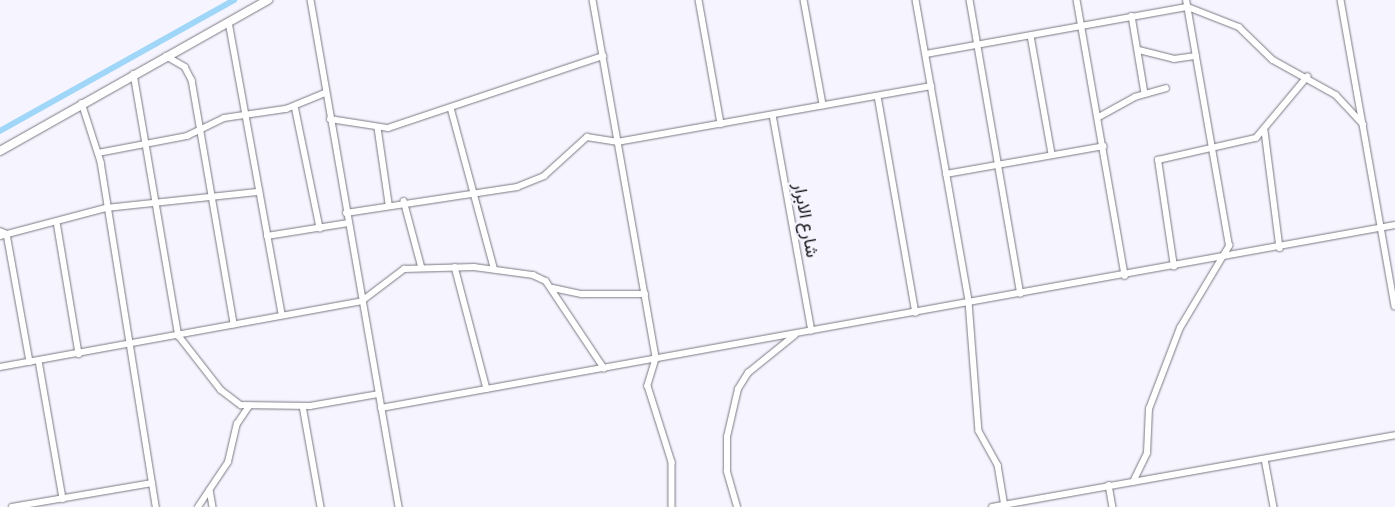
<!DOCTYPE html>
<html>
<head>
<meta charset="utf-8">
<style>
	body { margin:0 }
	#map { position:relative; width:1395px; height:507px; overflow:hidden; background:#f6f5ff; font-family:Commissioner,Vazirmatn,sans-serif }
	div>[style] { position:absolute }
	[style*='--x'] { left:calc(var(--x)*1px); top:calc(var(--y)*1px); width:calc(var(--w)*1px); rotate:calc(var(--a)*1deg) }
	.canal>* { height:5.5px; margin:-2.75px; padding:0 2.75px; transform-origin:2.75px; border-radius:2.75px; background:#a0d6f8 }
	.roads { filter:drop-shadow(0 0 1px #7a7981) drop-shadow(0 0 1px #7a7981) }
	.minor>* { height:5.5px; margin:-2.75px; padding:0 2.75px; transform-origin:2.75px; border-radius:2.75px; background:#fff }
	.tertiary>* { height:8px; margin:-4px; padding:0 4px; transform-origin:4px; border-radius:4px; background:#fff }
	span { translate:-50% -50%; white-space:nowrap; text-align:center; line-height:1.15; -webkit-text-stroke:5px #f6f5ff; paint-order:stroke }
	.street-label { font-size:18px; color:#131215 }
</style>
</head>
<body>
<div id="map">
	<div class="canal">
		<div style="--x:0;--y:131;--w:268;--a:-29.2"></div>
	</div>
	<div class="roads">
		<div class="minor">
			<div style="--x:311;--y:0;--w:515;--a:80.15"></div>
			<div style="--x:593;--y:0;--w:364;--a:80"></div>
			<div style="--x:656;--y:359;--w:28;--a:107"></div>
			<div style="--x:648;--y:386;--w:80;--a:72.5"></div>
			<div style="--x:672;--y:462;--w:45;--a:90"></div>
			<div style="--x:699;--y:0;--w:126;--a:79.9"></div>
			<div style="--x:804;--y:0;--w:107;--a:79.7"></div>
			<div style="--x:916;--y:0;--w:307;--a:80"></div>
			<div style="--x:969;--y:302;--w:129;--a:85.6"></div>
			<div style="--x:979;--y:431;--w:39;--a:61"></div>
			<div style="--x:998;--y:465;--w:43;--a:80.5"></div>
			<div style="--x:970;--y:0;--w:298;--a:80.2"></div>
			<div style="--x:1077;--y:0;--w:280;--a:80.1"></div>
			<div style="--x:1341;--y:0;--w:311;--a:80"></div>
			<div style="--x:1132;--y:16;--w:79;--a:80.5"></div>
			<div style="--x:229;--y:22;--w:298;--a:79.7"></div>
			<div style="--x:1031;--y:36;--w:120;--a:79.9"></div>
			<div style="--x:1139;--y:50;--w:36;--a:14"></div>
			<div style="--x:1174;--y:59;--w:22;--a:-8"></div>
			<div style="--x:926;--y:54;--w:266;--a:-10.2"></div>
			<div style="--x:1188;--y:7;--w:55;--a:21.4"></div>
			<div style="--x:1239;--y:27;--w:47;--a:44.1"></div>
			<div style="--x:1273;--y:60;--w:72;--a:29.1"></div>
			<div style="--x:1336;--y:95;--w:40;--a:47"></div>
			<div style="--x:166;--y:56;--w:22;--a:30"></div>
			<div style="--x:185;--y:67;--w:15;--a:62"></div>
			<div style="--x:192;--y:80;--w:248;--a:80.2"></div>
			<div style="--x:134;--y:74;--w:266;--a:80.3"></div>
			<div style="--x:179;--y:336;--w:68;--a:52.1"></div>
			<div style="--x:221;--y:390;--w:25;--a:37"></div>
			<div style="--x:241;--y:405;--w:69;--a:0.8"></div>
			<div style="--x:310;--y:406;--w:70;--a:-9.9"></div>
			<div style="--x:878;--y:96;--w:220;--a:80.1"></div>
			<div style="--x:82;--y:103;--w:62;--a:72.1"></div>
			<div style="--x:101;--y:162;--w:349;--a:80.9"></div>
			<div style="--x:295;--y:106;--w:125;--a:78.4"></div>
			<div style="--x:451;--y:108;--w:165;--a:74.9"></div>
			<div style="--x:773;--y:115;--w:219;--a:79.8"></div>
			<div style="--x:1099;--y:117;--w:41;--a:-29.1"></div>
			<div style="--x:1135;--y:97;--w:32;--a:-16"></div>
			<div style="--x:330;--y:119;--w:59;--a:8.8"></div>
			<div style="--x:388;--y:128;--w:227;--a:-18.5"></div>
			<div style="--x:378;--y:128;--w:76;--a:81.7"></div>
			<div style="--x:1265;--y:131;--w:118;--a:82.7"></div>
			<div style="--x:98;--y:153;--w:91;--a:-10.8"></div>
			<div style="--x:187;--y:136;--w:41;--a:-25.9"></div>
			<div style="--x:224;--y:118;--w:63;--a:-8.3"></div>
			<div style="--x:286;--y:109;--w:42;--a:-22.3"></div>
			<div style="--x:946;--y:174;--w:160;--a:-10"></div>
			<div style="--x:404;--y:201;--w:69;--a:75"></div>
			<div style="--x:346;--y:213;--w:173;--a:-8.6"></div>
			<div style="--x:517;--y:187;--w:29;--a:-22"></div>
			<div style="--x:544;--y:176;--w:58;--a:-42.2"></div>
			<div style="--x:587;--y:137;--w:30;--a:9"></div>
			<div style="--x:617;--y:142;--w:319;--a:-10.1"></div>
			<div style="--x:57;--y:222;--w:134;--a:80.5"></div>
			<div style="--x:0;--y:231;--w:8;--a:23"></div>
			<div style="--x:7;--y:234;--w:130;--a:79.8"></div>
			<div style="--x:0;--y:236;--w:110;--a:-14.8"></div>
			<div style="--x:106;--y:208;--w:154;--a:-6"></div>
			<div style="--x:267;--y:236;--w:82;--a:-9.1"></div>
			<div style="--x:455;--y:267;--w:126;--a:75.3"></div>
			<div style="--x:1174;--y:267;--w:108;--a:-98.5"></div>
			<div style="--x:1158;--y:160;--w:100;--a:-12.7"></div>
			<div style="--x:1256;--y:138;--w:80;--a:-50.1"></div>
			<div style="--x:553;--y:288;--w:30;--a:12"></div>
			<div style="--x:582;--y:294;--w:63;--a:0"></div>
			<div style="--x:39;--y:361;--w:140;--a:80.1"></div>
			<div style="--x:0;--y:367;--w:368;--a:-10.3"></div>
			<div style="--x:362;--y:301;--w:53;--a:-37.3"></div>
			<div style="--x:404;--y:269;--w:70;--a:-1.6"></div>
			<div style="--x:474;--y:267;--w:60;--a:7.7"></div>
			<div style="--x:533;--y:275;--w:14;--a:25"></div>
			<div style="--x:546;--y:281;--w:105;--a:56.3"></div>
			<div style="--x:303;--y:406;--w:103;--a:79.9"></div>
			<div style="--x:381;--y:408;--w:1030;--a:-10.23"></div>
			<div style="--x:1265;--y:459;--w:49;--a:79.4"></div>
			<div style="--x:1133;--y:482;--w:32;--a:-64"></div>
			<div style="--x:1147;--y:453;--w:44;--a:-87.4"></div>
			<div style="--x:1149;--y:409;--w:87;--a:-69.1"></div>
			<div style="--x:1180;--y:328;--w:96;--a:-59.1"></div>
			<div style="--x:1229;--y:246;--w:250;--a:-99.9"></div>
			<div style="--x:1109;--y:485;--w:22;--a:80"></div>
			<div style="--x:210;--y:490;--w:17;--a:80"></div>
			<div style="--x:12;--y:507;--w:142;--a:-9.7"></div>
			<div style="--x:198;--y:507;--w:54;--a:-56.3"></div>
			<div style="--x:228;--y:462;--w:39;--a:-77"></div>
			<div style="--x:237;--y:424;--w:22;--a:-56"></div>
			<div style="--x:737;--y:507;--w:37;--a:-106"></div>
			<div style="--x:727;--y:471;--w:34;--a:-90"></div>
			<div style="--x:727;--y:437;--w:49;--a:-77.1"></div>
			<div style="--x:738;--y:389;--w:19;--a:-58"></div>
			<div style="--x:748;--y:373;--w:60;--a:-39"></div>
			<div style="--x:992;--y:507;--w:409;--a:-10.1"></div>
		</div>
		<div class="tertiary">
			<div style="--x:0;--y:151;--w:308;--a:-29.4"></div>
		</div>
	</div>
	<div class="street-label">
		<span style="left:807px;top:220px;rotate:80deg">شارع الابرار</span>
	</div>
</div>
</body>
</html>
